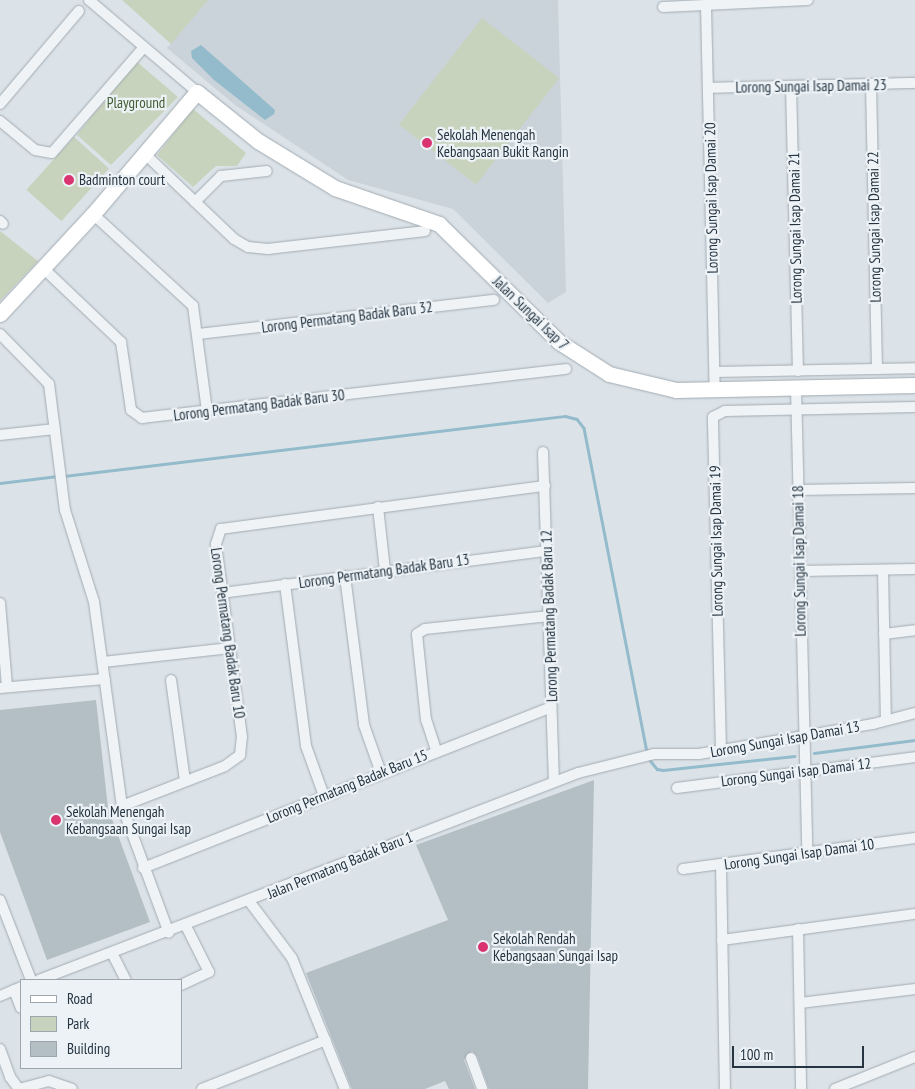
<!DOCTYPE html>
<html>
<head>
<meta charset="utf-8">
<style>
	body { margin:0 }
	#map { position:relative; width:915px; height:1089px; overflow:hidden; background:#dce3e8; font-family:"PT Sans Narrow",sans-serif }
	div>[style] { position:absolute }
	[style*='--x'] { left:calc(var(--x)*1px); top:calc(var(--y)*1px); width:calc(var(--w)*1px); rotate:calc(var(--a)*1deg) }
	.built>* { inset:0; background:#cad3da }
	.green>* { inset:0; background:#c7d3bd; transform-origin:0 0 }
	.water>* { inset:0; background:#93bbcc }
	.stream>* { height:2.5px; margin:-1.25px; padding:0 1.25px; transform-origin:1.25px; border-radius:1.25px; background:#93bbcc }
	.building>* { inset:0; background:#b3bec5 }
	.roads { filter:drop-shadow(0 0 1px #a1abb2) drop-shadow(0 0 1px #a1abb2) }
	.street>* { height:10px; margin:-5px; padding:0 5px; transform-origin:5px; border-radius:5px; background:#eff3f6 }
	.secondary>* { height:15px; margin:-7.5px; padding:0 7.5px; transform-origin:7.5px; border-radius:7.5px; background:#fff }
	.dots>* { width:14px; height:14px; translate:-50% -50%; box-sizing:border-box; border:2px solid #ecf2f6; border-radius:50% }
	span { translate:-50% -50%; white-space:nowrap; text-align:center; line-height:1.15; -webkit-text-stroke:4.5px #ecf2f6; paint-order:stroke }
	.street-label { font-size:15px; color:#253440 }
	.park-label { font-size:15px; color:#425d31 }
	.poi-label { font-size:15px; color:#253440 }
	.left { translate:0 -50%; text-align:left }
	.legend { position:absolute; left:20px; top:979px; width:162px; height:90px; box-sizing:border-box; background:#ecf2f6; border:1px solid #9ca6ad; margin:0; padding:6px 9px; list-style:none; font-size:15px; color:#253440 }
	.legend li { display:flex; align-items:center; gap:10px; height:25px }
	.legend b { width:25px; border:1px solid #9ca6ad }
	.scale { position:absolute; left:732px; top:1046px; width:132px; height:22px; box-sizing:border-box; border:2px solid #253440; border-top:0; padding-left:6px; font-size:15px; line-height:18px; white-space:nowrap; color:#253440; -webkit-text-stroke:4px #ecf2f6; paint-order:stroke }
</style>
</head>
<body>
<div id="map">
	<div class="built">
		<div style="clip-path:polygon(207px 0,558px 0,566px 292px,548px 303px,453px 209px,348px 180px,235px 105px,167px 48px)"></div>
	</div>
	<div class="green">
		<div style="clip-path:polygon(122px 0,208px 0,171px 44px)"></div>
		<div style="left:482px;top:18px;width:98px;height:135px;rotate:38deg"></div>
		<div style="clip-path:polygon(136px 61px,178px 97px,111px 165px,77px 135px)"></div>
		<div style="clip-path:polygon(193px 109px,246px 153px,237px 166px,216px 166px,193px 187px,157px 155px)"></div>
		<div style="left:74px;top:137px;width:47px;height:71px;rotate:42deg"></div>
		<div style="clip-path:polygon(0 231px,38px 261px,0 301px)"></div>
	</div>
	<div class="water">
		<div style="clip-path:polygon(201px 45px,275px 110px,274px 114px,265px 120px,214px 80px,192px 58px,191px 51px)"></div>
	</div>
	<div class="stream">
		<div style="--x:64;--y:476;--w:505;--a:-6.83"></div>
		<div style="--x:565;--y:416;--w:12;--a:14"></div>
		<div style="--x:577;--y:419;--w:11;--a:52"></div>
		<div style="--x:584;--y:428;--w:330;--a:79"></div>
		<div style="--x:0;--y:483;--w:58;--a:-6.9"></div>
		<div style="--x:814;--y:753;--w:102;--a:-7.3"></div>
		<div style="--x:649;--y:759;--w:13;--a:51"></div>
		<div style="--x:657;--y:769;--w:6;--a:9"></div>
		<div style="--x:663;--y:770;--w:132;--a:-6.1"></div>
	</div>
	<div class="building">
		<div style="clip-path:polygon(96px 700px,108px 808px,150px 922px,47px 960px,0 832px,0 710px)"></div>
		<div style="clip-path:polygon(594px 780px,588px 1089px,489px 1089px,477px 1056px,472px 1051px,464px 1060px,475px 1089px,449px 1089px,445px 1081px,425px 1089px,352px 1089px,306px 973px,448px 920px,416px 845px)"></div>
	</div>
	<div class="roads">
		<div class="street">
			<div style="--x:89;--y:0;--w:142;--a:40.4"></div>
			<div style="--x:706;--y:6;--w:384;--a:88.7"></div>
			<div style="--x:663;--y:7;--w:145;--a:-2.8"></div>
			<div style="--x:871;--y:84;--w:285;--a:88.8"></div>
			<div style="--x:791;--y:86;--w:285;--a:88.6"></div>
			<div style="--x:708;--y:88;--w:207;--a:-1.4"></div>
			<div style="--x:0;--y:104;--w:122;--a:-49.7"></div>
			<div style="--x:0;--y:121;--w:45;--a:39.6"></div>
			<div style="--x:35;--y:150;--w:17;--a:10"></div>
			<div style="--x:52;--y:153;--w:140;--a:-49"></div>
			<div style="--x:145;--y:154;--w:123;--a:43.7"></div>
			<div style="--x:234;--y:239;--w:16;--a:30"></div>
			<div style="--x:248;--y:247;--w:20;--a:6"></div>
			<div style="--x:268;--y:249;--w:158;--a:-6.5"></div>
			<div style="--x:195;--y:202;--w:37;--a:-45"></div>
			<div style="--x:221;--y:176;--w:46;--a:-6.2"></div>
			<div style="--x:93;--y:214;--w:136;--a:42.6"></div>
			<div style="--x:193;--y:306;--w:106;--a:82.4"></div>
			<div style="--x:0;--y:221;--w:4;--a:45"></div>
			<div style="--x:43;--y:268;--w:108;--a:43.5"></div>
			<div style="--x:121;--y:342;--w:69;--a:81.6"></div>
			<div style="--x:131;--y:410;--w:14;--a:36"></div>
			<div style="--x:142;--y:418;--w:427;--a:-6.6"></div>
			<div style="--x:0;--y:334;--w:70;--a:45.6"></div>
			<div style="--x:49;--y:384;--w:127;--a:82.8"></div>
			<div style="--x:65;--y:510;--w:96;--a:72.5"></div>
			<div style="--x:94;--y:602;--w:206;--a:82.2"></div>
			<div style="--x:122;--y:806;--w:135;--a:69.7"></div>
			<div style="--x:199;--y:334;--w:297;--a:-6.6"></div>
			<div style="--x:715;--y:372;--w:200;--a:-1.1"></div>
			<div style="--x:796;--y:388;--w:465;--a:88.6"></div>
			<div style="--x:0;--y:435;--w:55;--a:-6.2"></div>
			<div style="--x:543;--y:452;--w:328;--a:88.1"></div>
			<div style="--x:798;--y:490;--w:117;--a:-1"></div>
			<div style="--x:378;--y:507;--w:63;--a:83.7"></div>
			<div style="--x:883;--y:570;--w:150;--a:88.9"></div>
			<div style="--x:800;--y:571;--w:115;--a:-1"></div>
			<div style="--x:345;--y:576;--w:150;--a:82.7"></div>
			<div style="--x:364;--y:725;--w:51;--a:70.5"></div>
			<div style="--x:285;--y:584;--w:163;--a:82.6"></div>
			<div style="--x:306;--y:746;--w:53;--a:70.2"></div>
			<div style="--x:222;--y:593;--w:328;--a:-7.4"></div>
			<div style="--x:0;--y:603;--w:84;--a:85.2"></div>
			<div style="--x:884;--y:634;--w:31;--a:-7"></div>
			<div style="--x:103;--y:662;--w:128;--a:-6.3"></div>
			<div style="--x:171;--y:680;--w:102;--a:82.1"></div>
			<div style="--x:0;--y:688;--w:105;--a:-4.9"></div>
			<div style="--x:436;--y:750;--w:32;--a:-108"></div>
			<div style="--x:426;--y:720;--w:86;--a:-96"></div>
			<div style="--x:417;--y:634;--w:9;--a:-32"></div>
			<div style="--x:425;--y:629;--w:125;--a:-6"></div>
			<div style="--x:721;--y:750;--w:333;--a:-91.4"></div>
			<div style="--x:713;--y:417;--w:13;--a:-27"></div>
			<div style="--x:725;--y:411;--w:190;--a:-1.2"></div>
			<div style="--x:677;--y:788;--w:240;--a:-7.4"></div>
			<div style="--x:122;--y:806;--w:110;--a:-21.2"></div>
			<div style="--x:225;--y:766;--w:19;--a:-36"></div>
			<div style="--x:240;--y:755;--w:18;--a:-84"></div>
			<div style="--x:242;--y:737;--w:195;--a:-97.7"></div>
			<div style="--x:216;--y:544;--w:16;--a:-72"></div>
			<div style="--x:221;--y:529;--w:327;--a:-7.6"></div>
			<div style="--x:721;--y:864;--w:225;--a:89"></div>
			<div style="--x:143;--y:868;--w:439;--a:-21.5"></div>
			<div style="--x:683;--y:869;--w:234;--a:-7.6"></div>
			<div style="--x:0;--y:900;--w:86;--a:68.8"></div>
			<div style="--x:249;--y:901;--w:71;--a:53"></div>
			<div style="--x:292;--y:958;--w:141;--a:68"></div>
			<div style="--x:798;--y:929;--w:160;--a:88.9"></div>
			<div style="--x:722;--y:940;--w:195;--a:-7.7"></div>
			<div style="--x:112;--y:953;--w:30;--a:63"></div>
			<div style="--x:39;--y:980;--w:577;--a:-21.01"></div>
			<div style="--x:578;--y:773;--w:78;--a:-14"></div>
			<div style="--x:654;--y:754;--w:45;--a:0"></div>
			<div style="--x:699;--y:754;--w:177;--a:-9.8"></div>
			<div style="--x:873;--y:724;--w:43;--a:-14.7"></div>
			<div style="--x:181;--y:985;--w:31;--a:-25"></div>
			<div style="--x:209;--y:972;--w:51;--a:-116.6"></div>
			<div style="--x:14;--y:990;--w:19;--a:69"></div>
			<div style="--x:0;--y:996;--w:23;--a:-23"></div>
			<div style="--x:800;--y:1003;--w:116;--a:-6.9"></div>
			<div style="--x:0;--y:1049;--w:30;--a:70"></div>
			<div style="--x:10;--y:1077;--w:15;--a:53"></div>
			<div style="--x:19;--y:1089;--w:31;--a:-15"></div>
			<div style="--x:49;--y:1081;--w:24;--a:19"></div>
			<div style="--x:471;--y:1058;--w:33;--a:70"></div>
			<div style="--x:202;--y:1089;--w:133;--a:-21.6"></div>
			<div style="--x:835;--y:1089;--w:86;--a:-21.8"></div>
		</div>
		<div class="secondary">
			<div style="--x:0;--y:314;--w:137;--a:-47.1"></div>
			<div style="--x:93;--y:214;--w:160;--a:-49.6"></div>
			<div style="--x:197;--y:92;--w:78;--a:38.8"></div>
			<div style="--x:258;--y:141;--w:90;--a:31.4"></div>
			<div style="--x:335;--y:188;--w:110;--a:19.1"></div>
			<div style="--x:439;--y:224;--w:168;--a:44.5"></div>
			<div style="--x:559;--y:342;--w:59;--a:32.6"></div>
			<div style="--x:609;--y:374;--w:69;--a:13.4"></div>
			<div style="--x:676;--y:390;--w:239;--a:-1.2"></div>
		</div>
	</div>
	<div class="dots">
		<div style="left:427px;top:143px;background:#da3470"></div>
		<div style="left:69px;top:180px;background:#da3470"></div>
		<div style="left:56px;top:820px;background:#da3470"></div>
		<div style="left:483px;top:947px;background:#da3470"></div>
	</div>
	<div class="street-label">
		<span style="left:811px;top:86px;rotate:-1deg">Lorong Sungai Isap Damai 23</span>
		<span style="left:711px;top:198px;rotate:-91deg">Lorong Sungai Isap Damai 20</span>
		<span style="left:874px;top:227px;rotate:-91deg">Lorong Sungai Isap Damai 22</span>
		<span style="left:795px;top:228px;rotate:-91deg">Lorong Sungai Isap Damai 21</span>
		<span style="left:531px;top:313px;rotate:44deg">Jalan Sungai Isap 7</span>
		<span style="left:347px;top:317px;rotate:-7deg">Lorong Permatang Badak Baru 32</span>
		<span style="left:259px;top:405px;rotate:-7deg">Lorong Permatang Badak Baru 30</span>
		<span style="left:716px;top:541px;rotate:-91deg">Lorong Sungai Isap Damai 19</span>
		<span style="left:799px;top:561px;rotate:-91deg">Lorong Sungai Isap Damai 18</span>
		<span style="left:384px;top:571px;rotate:-8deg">Lorong Permatang Badak Baru 13</span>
		<span style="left:549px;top:616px;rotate:-92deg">Lorong Permatang Badak Baru 12</span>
		<span style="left:228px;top:633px;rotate:82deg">Lorong Permatang Badak Baru 10</span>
		<span style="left:785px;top:739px;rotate:-10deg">Lorong Sungai Isap Damai 13</span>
		<span style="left:796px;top:772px;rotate:-7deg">Lorong Sungai Isap Damai 12</span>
		<span style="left:347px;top:786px;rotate:-22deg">Lorong Permatang Badak Baru 15</span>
		<span style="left:799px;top:854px;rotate:-8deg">Lorong Sungai Isap Damai 10</span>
		<span style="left:340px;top:865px;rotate:-22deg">Jalan Permatang Badak Baru 1</span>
	</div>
	<div class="park-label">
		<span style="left:136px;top:103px">Playground</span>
	</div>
	<div class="poi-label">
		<span class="left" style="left:437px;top:143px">Sekolah Menengah<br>Kebangsaan Bukit Rangin</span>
		<span class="left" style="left:79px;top:180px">Badminton court</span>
		<span class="left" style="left:66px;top:820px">Sekolah Menengah<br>Kebangsaan Sungai Isap</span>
		<span class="left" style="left:493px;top:947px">Sekolah Rendah<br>Kebangsaan Sungai Isap</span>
	</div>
	<ul class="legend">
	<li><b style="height:6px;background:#fff"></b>Road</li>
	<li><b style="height:14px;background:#c7d3bd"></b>Park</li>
	<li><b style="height:14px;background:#b3bec5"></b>Building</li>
	</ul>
	<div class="scale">100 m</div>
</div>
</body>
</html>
